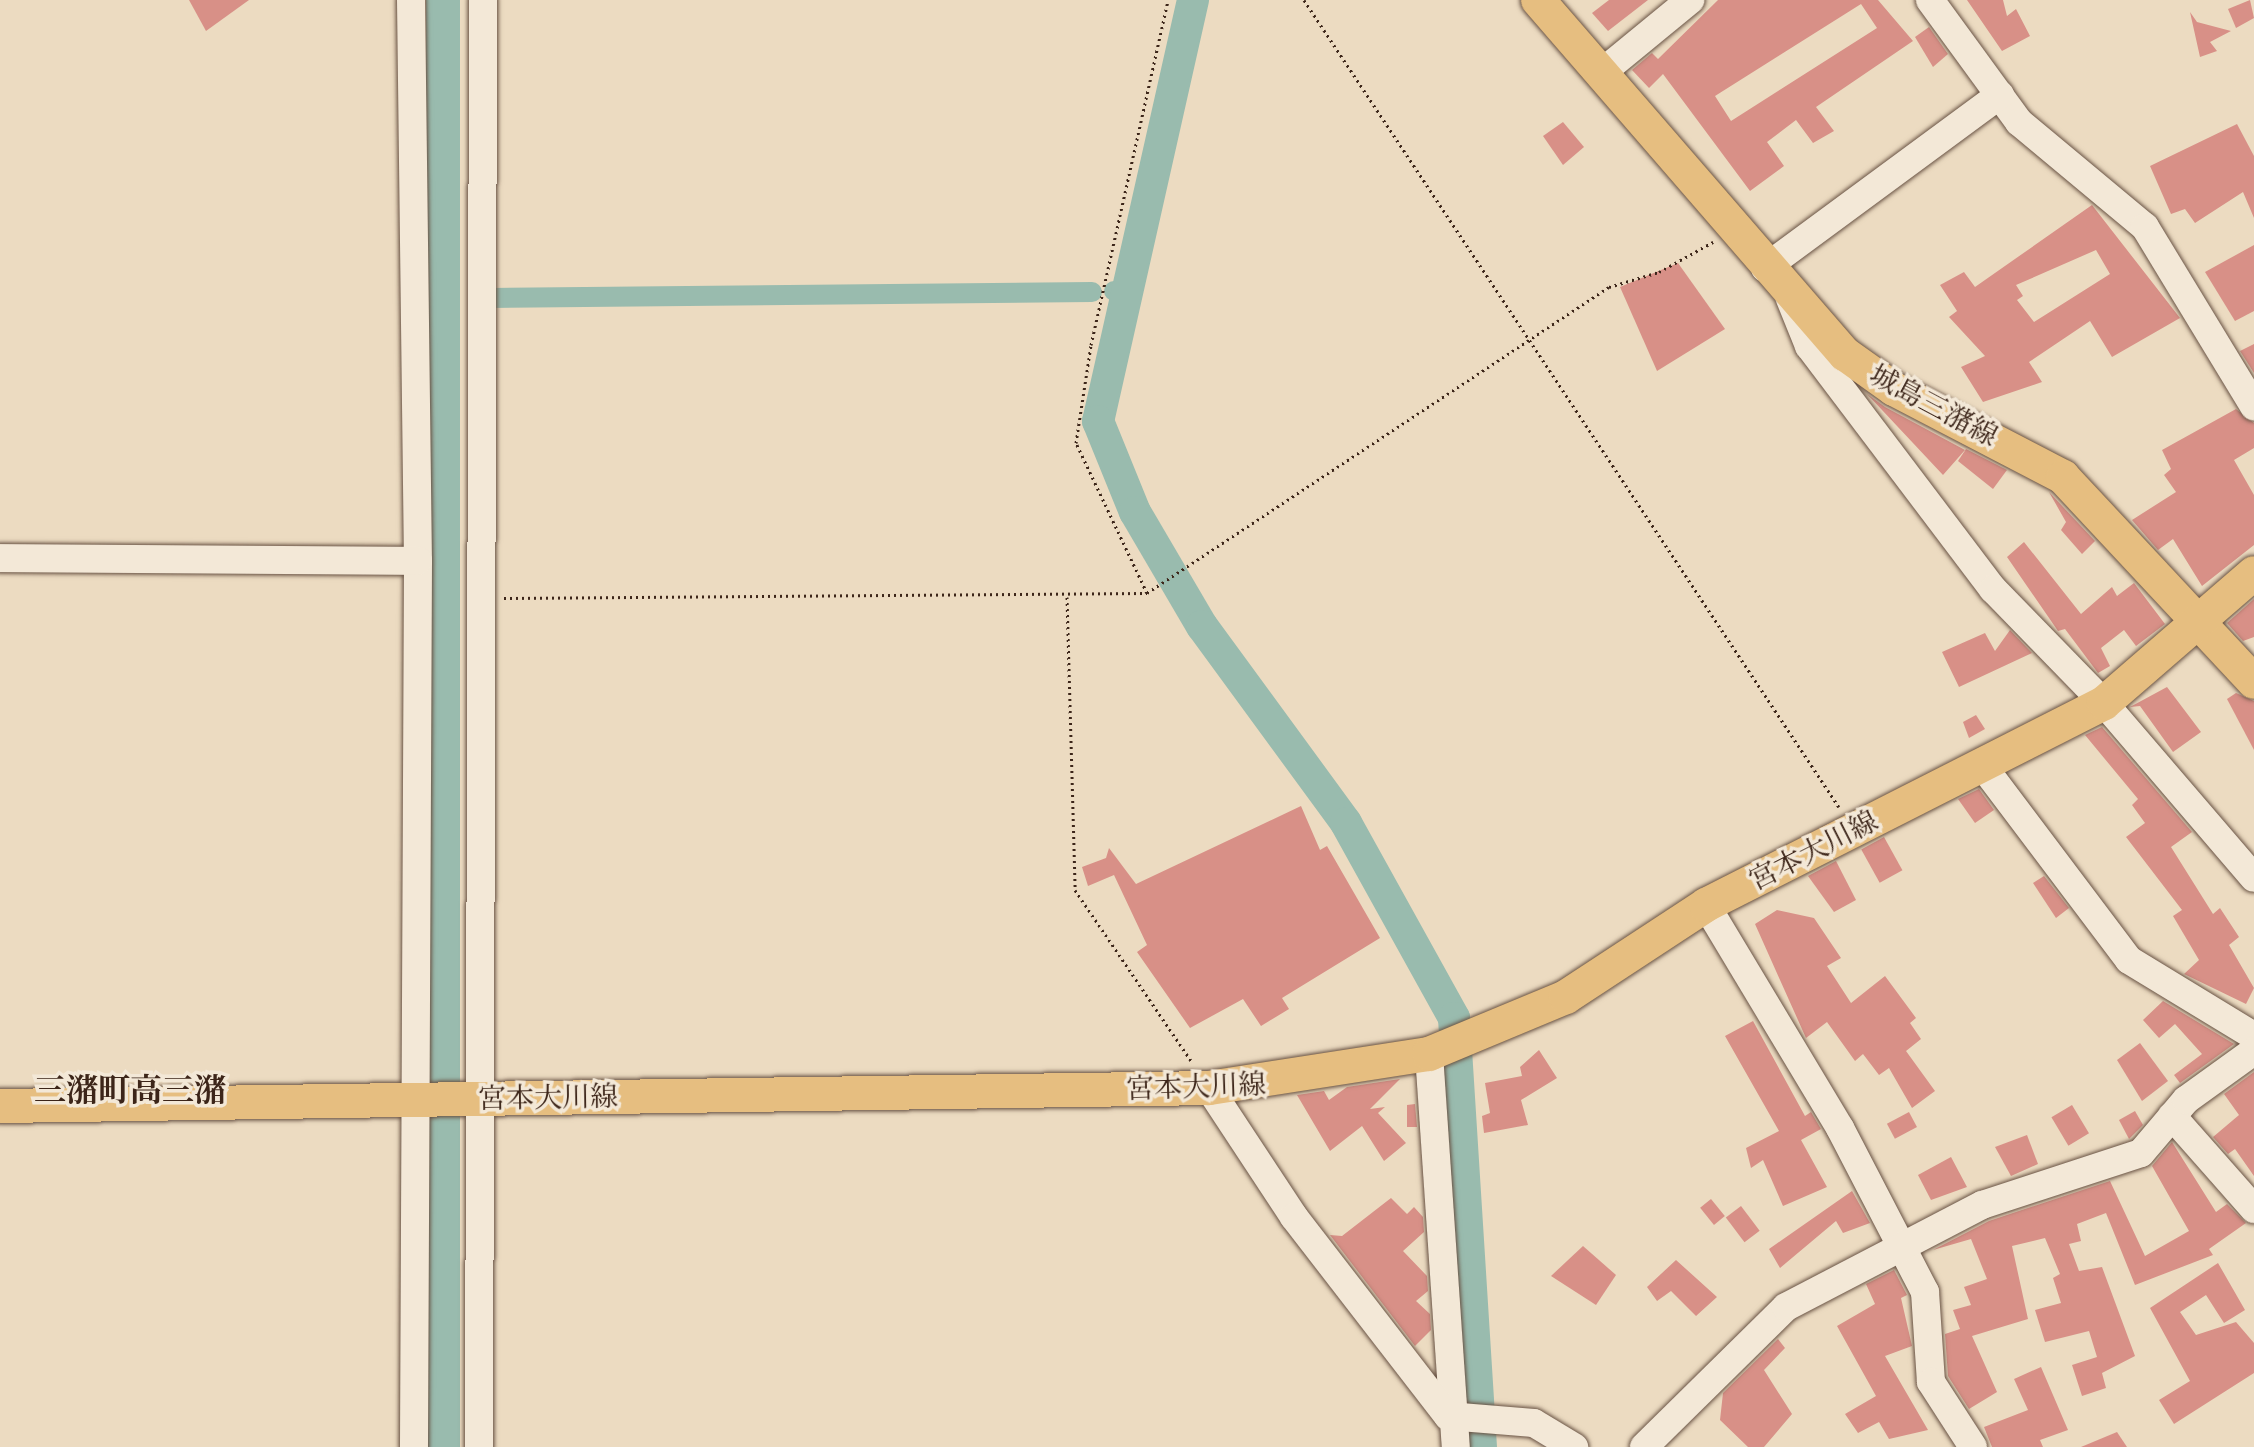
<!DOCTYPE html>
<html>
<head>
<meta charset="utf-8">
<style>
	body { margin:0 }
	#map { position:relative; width:2254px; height:1447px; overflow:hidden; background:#ecdbc1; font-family:"EB Garamond","Noto Serif JP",serif }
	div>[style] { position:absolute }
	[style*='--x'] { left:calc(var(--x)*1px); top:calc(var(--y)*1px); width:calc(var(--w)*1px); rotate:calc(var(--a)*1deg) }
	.water>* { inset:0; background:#99bbae; transform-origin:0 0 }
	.canal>* { height:20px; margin:-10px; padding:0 10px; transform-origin:10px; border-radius:10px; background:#99bbae }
	.river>* { height:32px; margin:-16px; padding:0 16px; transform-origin:16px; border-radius:16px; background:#99bbae }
	.building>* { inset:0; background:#d89087; transform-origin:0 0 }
	.path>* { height:3px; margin-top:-1.5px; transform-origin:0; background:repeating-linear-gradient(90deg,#3c2519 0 2px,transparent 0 6px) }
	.roads { filter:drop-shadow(0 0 2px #685243) drop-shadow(0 0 2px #685243) }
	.minor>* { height:28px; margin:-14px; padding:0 14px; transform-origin:14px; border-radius:14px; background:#f3e8d7 }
	.major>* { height:34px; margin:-17px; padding:0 17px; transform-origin:17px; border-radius:17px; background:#e6be80 }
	span { translate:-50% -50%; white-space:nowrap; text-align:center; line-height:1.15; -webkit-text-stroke:7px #f3e8d7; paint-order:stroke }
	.street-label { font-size:28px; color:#3c2519 }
	.quarter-label { font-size:32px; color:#3c2519; font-weight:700 }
</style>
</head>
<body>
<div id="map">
	<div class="water">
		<div style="left:426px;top:0;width:34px;height:1447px"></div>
	</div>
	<div class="canal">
		<div style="--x:1114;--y:291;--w:13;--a:0"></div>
		<div style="--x:491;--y:298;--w:601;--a:-0.57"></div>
	</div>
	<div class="river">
		<div style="--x:1193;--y:0;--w:432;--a:102.7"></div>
		<div style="--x:1098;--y:421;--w:98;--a:67.9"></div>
		<div style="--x:1135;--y:512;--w:132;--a:59.6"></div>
		<div style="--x:1202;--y:626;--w:244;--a:53.8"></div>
		<div style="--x:1346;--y:823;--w:223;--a:61"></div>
		<div style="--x:1454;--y:1018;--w:430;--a:86.4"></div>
	</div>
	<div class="building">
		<div style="clip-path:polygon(189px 0,249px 0,206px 31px)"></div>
		<div style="clip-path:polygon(1609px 0,1648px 0,1608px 31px,1592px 13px)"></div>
		<div style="clip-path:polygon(evenodd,1718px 0,1878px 0,1913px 41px,1816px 107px,1834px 131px,1813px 143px,1796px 120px,1767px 142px,1784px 166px,1750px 191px,1663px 74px,1649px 88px,1632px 70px,1652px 53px,1658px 59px,1718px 0,1861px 4px,1877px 28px,1731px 121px,1715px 96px,1861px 4px)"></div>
		<div style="clip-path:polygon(1967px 0,2003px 0,2007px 16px,2016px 9px,2030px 36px,2002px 51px)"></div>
		<div style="clip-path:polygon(2250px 0,2254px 18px,2236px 28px,2228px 9px)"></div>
		<div style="clip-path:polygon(2190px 12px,2197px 22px,2231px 31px,2210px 42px,2217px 51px,2200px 57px)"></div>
		<div style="clip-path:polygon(1929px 27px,1948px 54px,1933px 67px,1915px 37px)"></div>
		<div style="clip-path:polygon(1563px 122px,1584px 147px,1563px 165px,1543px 136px)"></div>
		<div style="clip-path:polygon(2237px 124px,2254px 156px,2254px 218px,2243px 192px,2195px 223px,2185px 209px,2171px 214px,2150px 166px)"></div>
		<div style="clip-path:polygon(evenodd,2092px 205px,2180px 318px,2112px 357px,2090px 321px,2029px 362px,2042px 382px,1983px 402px,1961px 367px,1985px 356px,1949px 317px,1957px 311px,1940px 285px,1964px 272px,1975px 287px,2092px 205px,2096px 250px,2110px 274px,2034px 322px,2017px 300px,2023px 296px,2016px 285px,2096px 250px)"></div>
		<div style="clip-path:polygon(2254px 245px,2254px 311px,2235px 321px,2205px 272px)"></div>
		<div style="clip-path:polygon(1678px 263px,1725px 329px,1657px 371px,1620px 287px)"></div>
		<div style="clip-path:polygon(2254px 344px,2254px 373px,2240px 351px)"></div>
		<div style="clip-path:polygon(1867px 394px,1885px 407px,1965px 450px,1943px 475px)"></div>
		<div style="clip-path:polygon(2236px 409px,2254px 423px,2254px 448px,2234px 460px,2254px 495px,2254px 545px,2202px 586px,2173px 539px,2158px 550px,2132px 520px,2176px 492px,2164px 475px,2171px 469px,2162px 450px)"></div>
		<div style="clip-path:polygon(1966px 449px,2007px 470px,1993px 489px,1958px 461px)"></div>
		<div style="clip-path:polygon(2049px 492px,2095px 541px,2082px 554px,2061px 530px,2066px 522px)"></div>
		<div style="clip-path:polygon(2024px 542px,2081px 614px,2112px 587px,2117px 596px,2134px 583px,2165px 624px,2136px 646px,2124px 630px,2101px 648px,2110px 666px,2098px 673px,2065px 629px,2058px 631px,2007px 557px)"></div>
		<div style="clip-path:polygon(2254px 599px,2254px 637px,2243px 641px,2227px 623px)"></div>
		<div style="clip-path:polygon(2010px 630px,2032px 653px,1959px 687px,1942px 652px,1985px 633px,1995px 651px)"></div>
		<div style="clip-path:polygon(2167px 687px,2201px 732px,2173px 752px,2140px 706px,2130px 707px)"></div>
		<div style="clip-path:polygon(2236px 693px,2254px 701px,2254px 750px,2227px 699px)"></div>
		<div style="clip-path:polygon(1976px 715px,1985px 729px,1969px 738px,1963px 722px)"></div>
		<div style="clip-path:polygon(2102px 727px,2192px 832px,2171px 847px,2213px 914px,2220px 908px,2239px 937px,2229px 945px,2254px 988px,2246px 1004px,2184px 974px,2199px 960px,2173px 916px,2182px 910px,2126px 837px,2145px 823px,2132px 805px,2138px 799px,2085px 735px)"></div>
		<div style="clip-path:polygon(1979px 789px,1994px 810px,1975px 823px,1958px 799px)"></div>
		<div style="clip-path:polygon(1301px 806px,1320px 850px,1327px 846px,1380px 938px,1282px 998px,1289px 1009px,1261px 1026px,1243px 999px,1190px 1028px,1137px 952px,1147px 945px,1114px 875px,1088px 886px,1082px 867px,1106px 858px,1109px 848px,1136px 884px)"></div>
		<div style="left:1884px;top:837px;width:38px;height:26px;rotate:61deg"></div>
		<div style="clip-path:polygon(1836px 861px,1856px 900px,1834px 912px,1808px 876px)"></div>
		<div style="clip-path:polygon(2044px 876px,2069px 908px,2056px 918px,2033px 883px)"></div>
		<div style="clip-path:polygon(1777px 910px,1814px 918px,1841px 958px,1827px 966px,1851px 1003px,1885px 976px,1916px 1018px,1910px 1023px,1921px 1039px,1906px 1051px,1935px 1091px,1912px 1108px,1889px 1068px,1879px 1075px,1863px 1054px,1855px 1061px,1827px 1022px,1806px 1038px,1755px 924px)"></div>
		<div style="clip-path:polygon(2163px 1001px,2234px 1044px,2180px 1083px,2174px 1075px,2202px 1054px,2175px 1024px,2159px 1038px,2143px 1020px)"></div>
		<div style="clip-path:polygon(1753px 1021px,1805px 1116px,1811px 1112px,1821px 1129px,1801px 1140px,1827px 1187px,1783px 1206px,1763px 1160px,1751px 1168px,1746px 1148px,1779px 1131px,1725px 1036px)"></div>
		<div style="clip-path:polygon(2140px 1043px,2168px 1081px,2142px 1101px,2117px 1060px)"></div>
		<div style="clip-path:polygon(1539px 1050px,1557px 1078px,1521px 1100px,1528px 1125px,1484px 1133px,1482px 1116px,1490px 1113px,1485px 1083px,1522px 1076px,1520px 1067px)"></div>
		<div style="clip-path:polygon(2254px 1072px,2254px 1176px,2235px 1149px,2228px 1154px,2213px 1137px,2239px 1115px,2224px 1094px)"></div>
		<div style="clip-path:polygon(1400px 1079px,1370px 1109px,1385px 1107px,1378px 1113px,1406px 1143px,1384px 1161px,1362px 1126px,1330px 1151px,1297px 1095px,1324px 1091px,1329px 1100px,1347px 1087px)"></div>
		<div style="clip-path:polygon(1415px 1104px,1417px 1127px,1407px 1127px,1407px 1105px)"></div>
		<div style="left:2072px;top:1105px;width:33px;height:24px;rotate:59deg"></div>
		<div style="clip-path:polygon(2135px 1111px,2143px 1125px,2129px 1139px,2119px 1120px)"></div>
		<div style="left:1909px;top:1112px;width:17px;height:25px;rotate:62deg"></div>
		<div style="clip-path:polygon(2027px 1135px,2038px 1164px,2011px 1176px,1995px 1147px)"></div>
		<div style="clip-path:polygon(2172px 1142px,2216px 1212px,2227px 1204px,2246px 1223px,2209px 1249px,2213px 1255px,2135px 1285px,2106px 1213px,2077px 1224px,2081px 1241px,2069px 1244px,2079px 1271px,2102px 1267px,2135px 1356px,2102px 1373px,2106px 1388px,2082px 1396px,2072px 1365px,2097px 1357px,2089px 1331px,2045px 1342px,2035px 1310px,2061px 1303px,2053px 1278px,2060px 1274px,2045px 1238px,2012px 1246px,2028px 1319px,1972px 1336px,1997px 1392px,1969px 1409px,1948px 1376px,1945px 1334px,1960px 1329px,1953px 1310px,1971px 1305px,1964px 1287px,1987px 1279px,1971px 1239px,1933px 1250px,1989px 1221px,2110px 1181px,2145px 1256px,2189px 1231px,2152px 1166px)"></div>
		<div style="clip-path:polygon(1951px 1157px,1967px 1187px,1931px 1200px,1918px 1175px)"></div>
		<div style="clip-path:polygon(1852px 1191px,1870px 1223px,1843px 1233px,1836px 1221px,1780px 1268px,1769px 1249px)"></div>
		<div style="clip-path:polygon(1391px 1198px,1407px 1214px,1414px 1207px,1423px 1217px,1424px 1232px,1403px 1251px,1427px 1276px,1428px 1291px,1416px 1301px,1430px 1314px,1431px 1330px,1415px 1346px,1330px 1235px,1342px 1236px)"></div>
		<div style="left:1711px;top:1199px;width:22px;height:14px;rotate:51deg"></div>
		<div style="left:1741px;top:1206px;width:31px;height:19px;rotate:53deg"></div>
		<div style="clip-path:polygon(1583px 1246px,1616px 1275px,1596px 1305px,1551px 1276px)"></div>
		<div style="clip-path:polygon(1676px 1260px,1717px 1297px,1696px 1316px,1671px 1291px,1657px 1301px,1647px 1287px)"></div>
		<div style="clip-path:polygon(2218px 1263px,2245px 1310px,2224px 1323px,2206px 1295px,2180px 1312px,2196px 1335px,2236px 1322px,2254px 1343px,2254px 1373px,2174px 1424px,2159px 1400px,2190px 1381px,2150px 1308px)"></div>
		<div style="clip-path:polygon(1894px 1270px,1907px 1295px,1901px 1298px,1912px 1346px,1885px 1356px,1928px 1430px,1889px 1439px,1879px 1422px,1858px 1433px,1845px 1414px,1876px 1396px,1837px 1326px,1875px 1304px,1866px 1284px)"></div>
		<div style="clip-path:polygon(1778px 1339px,1785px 1348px,1764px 1370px,1792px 1414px,1764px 1447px,1748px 1447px,1720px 1420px,1723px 1393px)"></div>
		<div style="clip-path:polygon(2041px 1367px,2068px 1430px,2040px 1440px,2043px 1447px,1992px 1447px,1984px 1427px,2028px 1410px,2014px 1379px)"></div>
		<div style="clip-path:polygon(2117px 1432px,2127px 1447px,2081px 1447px)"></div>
	</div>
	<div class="path">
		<div style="--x:1304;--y:0;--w:968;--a:56.46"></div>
		<div style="--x:1147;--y:593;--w:166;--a:-115.3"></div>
		<div style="--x:1076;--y:443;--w:99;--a:-81.3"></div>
		<div style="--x:1091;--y:345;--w:353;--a:-77.4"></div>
		<div style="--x:1067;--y:597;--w:293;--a:88.4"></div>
		<div style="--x:1075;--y:890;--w:207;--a:55.8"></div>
		<div style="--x:504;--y:598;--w:643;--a:-0.45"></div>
		<div style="--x:1147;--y:593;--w:554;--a:-33.52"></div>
		<div style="--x:1609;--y:287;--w:52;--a:-16.7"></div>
		<div style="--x:1659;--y:272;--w:62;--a:-29.1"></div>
	</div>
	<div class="roads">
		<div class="minor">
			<div style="--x:411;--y:0;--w:561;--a:89.29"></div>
			<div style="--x:418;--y:561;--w:886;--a:90.26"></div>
			<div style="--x:1930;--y:0;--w:151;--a:53.9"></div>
			<div style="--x:2019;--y:122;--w:164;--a:39.8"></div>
			<div style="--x:2145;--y:227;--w:210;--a:58.7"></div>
			<div style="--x:1600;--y:74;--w:117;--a:-39.4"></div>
			<div style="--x:1765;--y:268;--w:292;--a:-36.4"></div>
			<div style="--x:1790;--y:299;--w:51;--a:68"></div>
			<div style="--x:1809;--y:346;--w:305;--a:52.9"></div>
			<div style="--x:1993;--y:589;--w:159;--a:45.8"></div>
			<div style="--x:2104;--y:703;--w:230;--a:49.4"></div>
			<div style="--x:0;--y:558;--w:418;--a:0.4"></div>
			<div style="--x:1982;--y:765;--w:244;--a:53"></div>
			<div style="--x:2129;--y:960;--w:146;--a:31.3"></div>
			<div style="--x:1706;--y:905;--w:260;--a:59"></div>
			<div style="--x:1840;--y:1128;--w:185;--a:62.6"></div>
			<div style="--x:1925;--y:1292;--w:90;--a:86.2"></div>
			<div style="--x:1931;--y:1382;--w:77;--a:57.1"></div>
			<div style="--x:1429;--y:1054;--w:394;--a:86.1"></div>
			<div style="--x:1209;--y:1088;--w:154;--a:56.6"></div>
			<div style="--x:1294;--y:1217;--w:252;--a:52.3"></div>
			<div style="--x:1448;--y:1416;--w:86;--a:4.7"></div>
			<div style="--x:1534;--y:1423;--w:47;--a:31"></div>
			<div style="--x:2172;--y:1116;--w:124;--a:48.6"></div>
			<div style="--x:479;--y:1447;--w:1447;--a:-89.84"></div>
			<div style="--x:1644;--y:1447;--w:199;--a:-44.6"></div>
			<div style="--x:1786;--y:1307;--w:221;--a:-27.5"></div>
			<div style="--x:1982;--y:1205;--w:167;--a:-18.1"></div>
			<div style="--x:2141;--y:1153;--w:70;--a:-49.7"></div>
			<div style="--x:2186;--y:1100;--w:84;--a:-35.8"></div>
		</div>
		<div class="major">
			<div style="--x:1538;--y:0;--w:469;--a:49.1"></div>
			<div style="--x:1845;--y:354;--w:60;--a:35.5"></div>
			<div style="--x:1894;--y:389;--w:191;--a:27.5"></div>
			<div style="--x:2063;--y:477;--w:280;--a:47"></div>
			<div style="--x:0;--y:1106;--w:1209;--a:-0.85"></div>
			<div style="--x:1209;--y:1088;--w:223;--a:-8.8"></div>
			<div style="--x:1429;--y:1054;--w:148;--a:-22.6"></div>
			<div style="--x:1566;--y:997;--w:168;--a:-33.3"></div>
			<div style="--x:1706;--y:905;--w:446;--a:-26.9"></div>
			<div style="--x:2104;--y:703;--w:198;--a:-40.9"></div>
		</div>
	</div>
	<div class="street-label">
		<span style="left:1934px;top:405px;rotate:28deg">城島三潴線</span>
		<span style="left:1813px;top:850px;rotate:-27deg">宮本大川線</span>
		<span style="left:1196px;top:1086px;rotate:-2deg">宮本大川線</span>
		<span style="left:548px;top:1097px;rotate:-1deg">宮本大川線</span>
	</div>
	<div class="quarter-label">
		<span style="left:130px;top:1090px">三潴町高三潴</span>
	</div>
</div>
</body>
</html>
